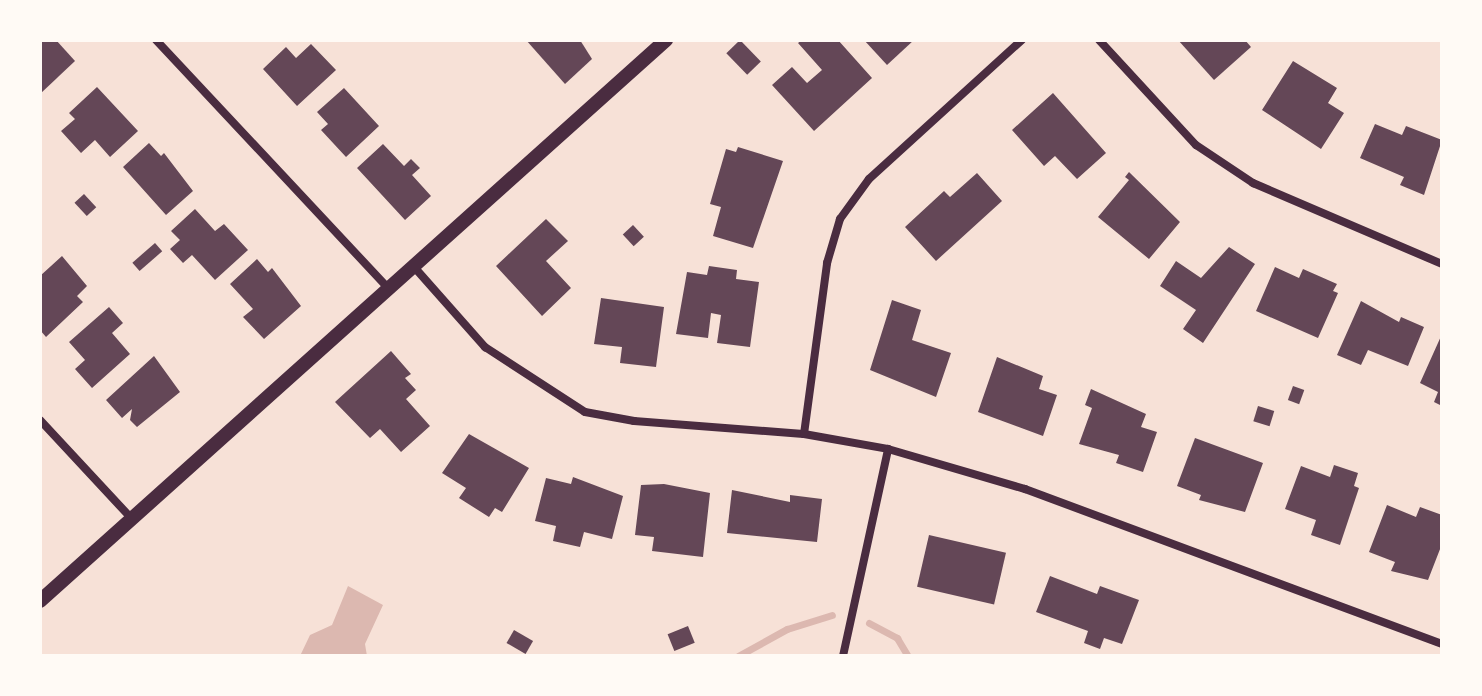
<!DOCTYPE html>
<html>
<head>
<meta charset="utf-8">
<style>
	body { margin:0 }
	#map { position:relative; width:1482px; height:696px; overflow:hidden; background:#f7e1d7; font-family:Poppins,sans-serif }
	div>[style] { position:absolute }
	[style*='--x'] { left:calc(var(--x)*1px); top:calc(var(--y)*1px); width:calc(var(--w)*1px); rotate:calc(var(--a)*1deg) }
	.water>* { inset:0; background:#dcb8b0 }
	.stream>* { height:7px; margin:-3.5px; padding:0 3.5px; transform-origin:3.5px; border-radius:3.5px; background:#dcb8b0 }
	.building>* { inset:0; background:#644757; transform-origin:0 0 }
	.minor>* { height:8px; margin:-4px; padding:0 4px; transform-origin:4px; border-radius:4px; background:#4a2c40 }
	.tertiary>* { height:14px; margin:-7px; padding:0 7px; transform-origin:7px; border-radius:7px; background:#4a2c40 }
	span { translate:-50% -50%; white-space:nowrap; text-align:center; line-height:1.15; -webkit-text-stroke:8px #fffaf5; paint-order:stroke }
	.frame { position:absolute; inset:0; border:42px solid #fffaf5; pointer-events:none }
</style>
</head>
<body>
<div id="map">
	<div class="water">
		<div style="clip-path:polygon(348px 586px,383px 605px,365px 644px,367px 656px,300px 656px,310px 635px,332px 625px)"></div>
	</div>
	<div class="stream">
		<div style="--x:869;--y:623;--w:32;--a:28"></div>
		<div style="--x:897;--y:638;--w:21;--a:59"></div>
		<div style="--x:738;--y:656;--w:56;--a:-28.9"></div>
		<div style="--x:787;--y:629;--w:47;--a:-17.3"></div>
	</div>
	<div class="building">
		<div style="clip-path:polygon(40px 40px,56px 40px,75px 61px,40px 94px)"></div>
		<div style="clip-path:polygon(526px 40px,580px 40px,592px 59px,565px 84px)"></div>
		<div style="left:740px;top:40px;width:30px;height:19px;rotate:46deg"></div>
		<div style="clip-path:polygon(802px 40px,838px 40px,872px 78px,814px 131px,772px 85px,792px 67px,807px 83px,822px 70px,798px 43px)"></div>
		<div style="clip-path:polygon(864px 40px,914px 40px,887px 65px)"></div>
		<div style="clip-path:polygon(1178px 40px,1245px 40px,1251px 47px,1214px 80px)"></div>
		<div style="clip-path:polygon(311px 44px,336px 70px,297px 106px,263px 69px,286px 47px,296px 58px)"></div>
		<div style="clip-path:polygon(1293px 61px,1337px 88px,1328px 103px,1344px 113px,1321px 149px,1262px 110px)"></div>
		<div style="clip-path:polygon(97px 87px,138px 131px,110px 157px,95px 140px,81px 153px,61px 131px,75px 119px,69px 113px)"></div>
		<div style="clip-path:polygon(344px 88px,379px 126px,346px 157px,321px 130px,328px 124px,317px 112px)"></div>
		<div style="clip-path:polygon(1053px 93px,1106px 153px,1077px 179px,1055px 156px,1044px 166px,1012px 130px)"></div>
		<div style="clip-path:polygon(1375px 124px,1402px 135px,1406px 126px,1442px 140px,1424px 195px,1400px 185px,1404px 177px,1360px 158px)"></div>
		<div style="clip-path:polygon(149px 143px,161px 156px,164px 153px,193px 191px,166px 215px,123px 167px)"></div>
		<div style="clip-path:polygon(383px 144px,404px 166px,411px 159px,420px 168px,412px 175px,431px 196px,405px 220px,357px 168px)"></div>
		<div style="clip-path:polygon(738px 147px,783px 161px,753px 248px,713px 236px,721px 207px,710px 204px,726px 149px,736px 152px)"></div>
		<div style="clip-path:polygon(1129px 172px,1180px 222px,1149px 259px,1098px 217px,1129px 180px,1125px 177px)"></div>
		<div style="clip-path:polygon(977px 173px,1002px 201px,936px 261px,905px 227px,944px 191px,950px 197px)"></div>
		<div style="left:84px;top:194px;width:18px;height:13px;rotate:47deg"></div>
		<div style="clip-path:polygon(195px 209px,215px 231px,224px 224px,248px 250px,215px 280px,192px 255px,183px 263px,170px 249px,180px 240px,171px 231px)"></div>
		<div style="clip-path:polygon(546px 219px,568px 241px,546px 261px,571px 288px,542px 316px,496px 266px)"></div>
		<div style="left:633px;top:225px;width:16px;height:14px;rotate:47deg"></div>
		<div style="left:155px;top:243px;width:11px;height:30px;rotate:49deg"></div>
		<div style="clip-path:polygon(1229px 247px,1255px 264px,1203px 343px,1183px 329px,1196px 310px,1160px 286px,1176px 261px,1201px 278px)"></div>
		<div style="clip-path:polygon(62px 256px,87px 286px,77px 296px,83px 302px,46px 337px,40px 330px,40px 276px)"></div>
		<div style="clip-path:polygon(257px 259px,268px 272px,272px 268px,301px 306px,264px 339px,243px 317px,253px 309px,230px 284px)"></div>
		<div style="clip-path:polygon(709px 266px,737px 270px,736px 279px,759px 282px,750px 347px,717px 343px,721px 315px,711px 313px,708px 338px,676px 334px,687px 272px,707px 275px)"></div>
		<div style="clip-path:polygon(1275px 267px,1299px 278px,1303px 269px,1337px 284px,1333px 291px,1338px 293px,1318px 338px,1256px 311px)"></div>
		<div style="clip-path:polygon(601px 298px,664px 307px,656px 367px,620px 363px,622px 347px,594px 344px)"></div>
		<div style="clip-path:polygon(892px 300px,921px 310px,912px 340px,951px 353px,936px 397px,870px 370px)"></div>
		<div style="clip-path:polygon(1361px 301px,1399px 322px,1401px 317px,1424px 327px,1408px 366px,1368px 350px,1361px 365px,1337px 355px)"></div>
		<div style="clip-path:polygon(109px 307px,123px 323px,112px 333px,130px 354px,92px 388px,75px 369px,85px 360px,69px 342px)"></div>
		<div style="clip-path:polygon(1442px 334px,1442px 406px,1434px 402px,1438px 392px,1420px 383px)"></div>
		<div style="clip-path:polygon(391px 351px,411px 374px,405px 378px,416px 390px,406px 399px,430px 426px,401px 452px,380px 429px,370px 438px,335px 402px)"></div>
		<div style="clip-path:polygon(154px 356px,180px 392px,137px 427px,130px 420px,132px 409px,122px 418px,106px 400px)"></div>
		<div style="clip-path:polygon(997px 357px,1043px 376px,1039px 389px,1057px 395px,1043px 436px,978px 412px)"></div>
		<div style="left:1293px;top:386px;width:12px;height:15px;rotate:20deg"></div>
		<div style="clip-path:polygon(1091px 389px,1146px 414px,1141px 427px,1157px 432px,1143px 472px,1116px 463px,1119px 455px,1079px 444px,1092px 408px,1085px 405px)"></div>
		<div style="left:1258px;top:406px;width:17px;height:16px;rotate:17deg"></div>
		<div style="clip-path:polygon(469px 434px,529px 468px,502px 512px,495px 508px,489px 517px,459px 498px,466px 488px,442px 473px)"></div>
		<div style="clip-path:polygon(1195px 438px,1263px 463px,1245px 512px,1199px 500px,1201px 495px,1177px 486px)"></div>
		<div style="clip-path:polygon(1334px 465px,1358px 473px,1354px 486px,1359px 488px,1340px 545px,1311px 535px,1316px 520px,1285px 509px,1301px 466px,1330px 477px)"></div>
		<div style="clip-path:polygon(573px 477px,623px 496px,612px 539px,584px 532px,580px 547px,553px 541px,556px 526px,535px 521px,546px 478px,571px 484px)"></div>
		<div style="clip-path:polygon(664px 484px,710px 493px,703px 557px,652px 551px,654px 537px,635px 535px,641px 485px)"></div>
		<div style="clip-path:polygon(732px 490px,790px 502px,790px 495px,822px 499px,817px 542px,727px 533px)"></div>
		<div style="clip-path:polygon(1387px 505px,1416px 517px,1420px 507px,1442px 515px,1442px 544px,1428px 580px,1391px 571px,1395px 562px,1369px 552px)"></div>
		<div style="left:929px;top:535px;width:79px;height:53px;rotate:13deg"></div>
		<div style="clip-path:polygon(1050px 576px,1097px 594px,1100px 586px,1139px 600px,1122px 644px,1104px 638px,1100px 649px,1084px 643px,1088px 631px,1036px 612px)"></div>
		<div style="left:688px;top:626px;width:18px;height:22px;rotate:68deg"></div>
		<div style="left:514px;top:630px;width:22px;height:15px;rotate:30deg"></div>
	</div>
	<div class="minor">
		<div style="--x:156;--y:40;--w:342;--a:46.9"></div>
		<div style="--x:1099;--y:40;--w:143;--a:47.3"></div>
		<div style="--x:1196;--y:145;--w:69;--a:33.7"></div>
		<div style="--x:1253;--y:183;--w:206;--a:23.2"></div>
		<div style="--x:415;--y:268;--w:106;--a:48.5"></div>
		<div style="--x:485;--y:347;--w:119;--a:33"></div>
		<div style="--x:585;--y:412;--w:50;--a:10.4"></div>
		<div style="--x:634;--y:421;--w:170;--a:4.4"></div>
		<div style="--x:804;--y:434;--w:85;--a:10.1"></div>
		<div style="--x:888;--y:449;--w:143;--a:16.3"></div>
		<div style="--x:1025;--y:489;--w:445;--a:20.4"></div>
		<div style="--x:40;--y:420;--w:135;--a:47.1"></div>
		<div style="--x:804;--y:434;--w:173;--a:-82.3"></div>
		<div style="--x:827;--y:263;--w:46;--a:-73.5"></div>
		<div style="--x:840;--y:219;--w:49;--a:-54.1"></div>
		<div style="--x:869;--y:179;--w:207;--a:-42.3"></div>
		<div style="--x:843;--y:656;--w:212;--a:-77.7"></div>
	</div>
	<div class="tertiary">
		<div style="--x:40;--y:601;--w:841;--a:-41.87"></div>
	</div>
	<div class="frame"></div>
</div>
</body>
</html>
